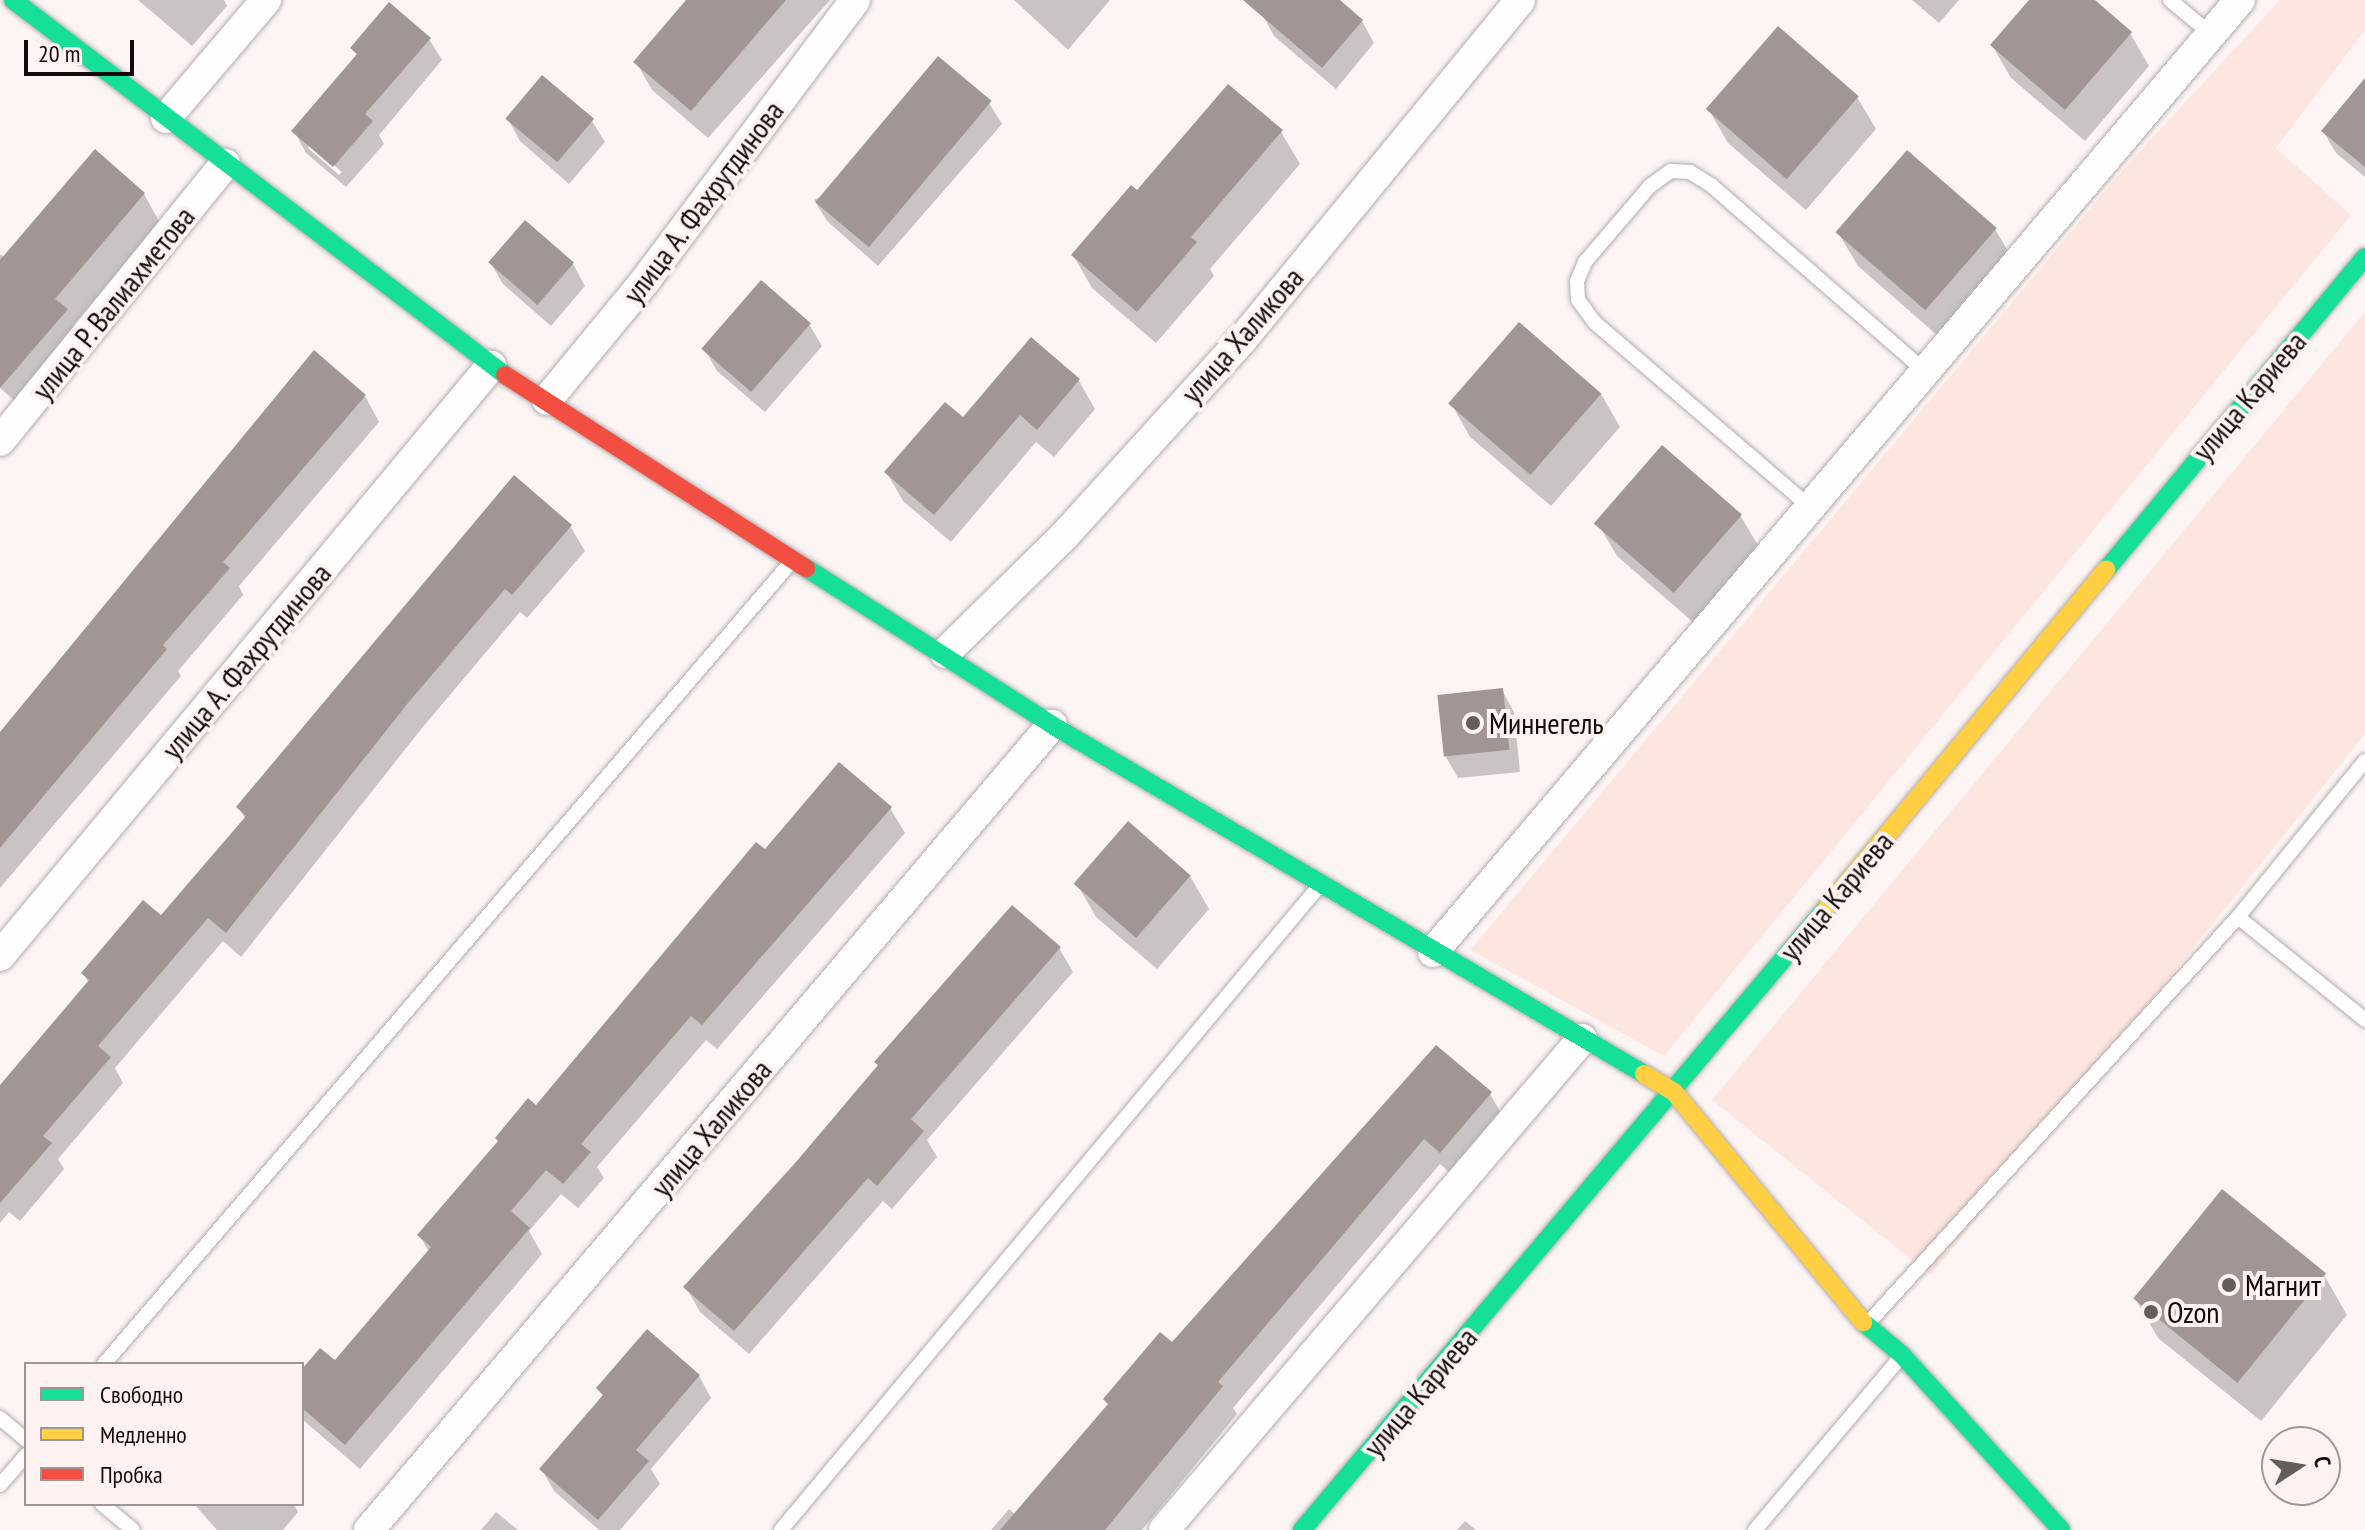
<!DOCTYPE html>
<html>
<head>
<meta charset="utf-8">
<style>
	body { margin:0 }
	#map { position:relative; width:2365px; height:1530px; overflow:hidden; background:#fcf5f4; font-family:"PT Sans Narrow",sans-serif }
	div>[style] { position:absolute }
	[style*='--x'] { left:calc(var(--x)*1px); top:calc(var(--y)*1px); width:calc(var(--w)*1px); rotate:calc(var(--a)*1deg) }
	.green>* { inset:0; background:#fde5e0 }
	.shadow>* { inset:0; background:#0003 }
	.building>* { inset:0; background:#a29694; transform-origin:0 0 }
	.roads { filter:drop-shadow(0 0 2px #b2adac) drop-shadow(0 0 2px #b2adac) }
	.lane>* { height:14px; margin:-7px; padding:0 7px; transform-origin:7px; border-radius:7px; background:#fffefd }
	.street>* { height:30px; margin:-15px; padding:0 15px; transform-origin:15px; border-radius:15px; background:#fffefd }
	.fast>* { height:18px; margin:-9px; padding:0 9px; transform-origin:9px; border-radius:9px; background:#16e098 }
	.slow>* { height:18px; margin:-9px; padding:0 9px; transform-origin:9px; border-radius:9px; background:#ffcf43 }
	.jam>* { height:18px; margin:-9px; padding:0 9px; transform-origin:9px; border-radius:9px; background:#f24e42 }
	.dots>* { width:22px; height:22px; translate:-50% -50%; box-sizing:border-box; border:4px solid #fff2f0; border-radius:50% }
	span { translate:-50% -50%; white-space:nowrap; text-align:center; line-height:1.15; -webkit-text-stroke:8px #fff2f0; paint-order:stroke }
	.street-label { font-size:30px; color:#110c0b }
	.poi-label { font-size:30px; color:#110c0b }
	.left { translate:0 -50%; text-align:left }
	.legend { position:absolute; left:24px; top:1362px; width:280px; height:144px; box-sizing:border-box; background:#fff2f0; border:2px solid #a09694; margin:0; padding:10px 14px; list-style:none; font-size:24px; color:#110c0b }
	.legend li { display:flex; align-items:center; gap:16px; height:40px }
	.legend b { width:40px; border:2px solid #a09694 }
	.north { position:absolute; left:2261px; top:1426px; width:80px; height:80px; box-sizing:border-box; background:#fff2f0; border:2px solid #a09694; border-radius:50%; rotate:78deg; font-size:22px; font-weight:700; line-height:32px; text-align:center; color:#110c0b }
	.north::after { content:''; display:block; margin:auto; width:28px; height:36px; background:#635e5d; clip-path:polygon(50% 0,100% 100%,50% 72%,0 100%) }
	.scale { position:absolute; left:24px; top:40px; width:110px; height:36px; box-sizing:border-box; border:4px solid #110c0b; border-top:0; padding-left:10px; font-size:24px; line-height:28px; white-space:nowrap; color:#110c0b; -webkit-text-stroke:6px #fff2f0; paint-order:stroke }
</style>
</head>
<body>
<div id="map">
	<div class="green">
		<div style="clip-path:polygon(2280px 0,2365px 0,2365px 30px,2276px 148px,2351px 215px,1664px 1056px,1470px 950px,2126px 166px)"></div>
		<div style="clip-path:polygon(2365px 312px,2365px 734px,1931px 1275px,1712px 1100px)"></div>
	</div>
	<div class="shadow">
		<div style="clip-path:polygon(138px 0,224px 0,227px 6px,192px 46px)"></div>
		<div style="clip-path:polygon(691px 0,830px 0,708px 138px,652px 90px,636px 62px)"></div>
		<div style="clip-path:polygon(1014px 0,1110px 0,1068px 50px)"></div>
		<div style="clip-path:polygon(1274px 0,1337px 0,1362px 21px,1374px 43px,1336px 89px,1274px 36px,1262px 14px)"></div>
		<div style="clip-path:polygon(1912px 0,1959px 0,1939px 23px)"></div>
		<div style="clip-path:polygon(2031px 0,2092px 0,2130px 33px,2149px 66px,2085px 141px,2011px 78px,1992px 45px)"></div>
		<div style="clip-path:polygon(evenodd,429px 39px,442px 60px,379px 135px,384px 144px,346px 187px,306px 153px,294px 131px,358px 57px,352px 48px,429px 39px,308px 143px,342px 172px,339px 175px,308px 148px,308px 143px)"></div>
		<div style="clip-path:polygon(2365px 81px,2365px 177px,2336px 153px,2323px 131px)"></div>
		<div style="clip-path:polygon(1857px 97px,1876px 129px,1806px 210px,1728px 143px,1709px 110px)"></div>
		<div style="clip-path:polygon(989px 103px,1002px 124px,878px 266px,827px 221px,814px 200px)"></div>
		<div style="clip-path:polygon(508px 119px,592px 121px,605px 142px,569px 184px,520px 141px)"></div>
		<div style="clip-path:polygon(1281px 132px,1300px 164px,1210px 269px,1214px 276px,1156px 343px,1092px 288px,1073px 255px,1137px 193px)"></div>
		<div style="clip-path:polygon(95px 152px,144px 194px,160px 223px,74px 324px,82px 339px,23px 408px,0 388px,0 254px,4px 257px)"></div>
		<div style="clip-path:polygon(1995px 229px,2014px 261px,1945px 342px,1858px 266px,1839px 234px)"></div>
		<div style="clip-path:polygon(490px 262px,573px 264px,585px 286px,551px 326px,503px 284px)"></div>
		<div style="clip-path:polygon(809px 324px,822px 346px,765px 412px,717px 371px,705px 350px)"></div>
		<div style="clip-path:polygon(1031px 340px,1079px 381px,1095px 409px,1054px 457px,1036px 442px,951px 542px,903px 501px,887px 473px,963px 420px)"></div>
		<div style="clip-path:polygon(314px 353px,365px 396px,379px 422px,239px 586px,243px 595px,178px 671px,181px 676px,0 888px,0 735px)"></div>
		<div style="clip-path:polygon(1601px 394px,1620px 427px,1551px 506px,1470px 437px,1452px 405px)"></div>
		<div style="clip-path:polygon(1740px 515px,1759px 547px,1694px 623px,1617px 556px,1598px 524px)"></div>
		<div style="clip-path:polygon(570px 526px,585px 551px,527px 618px,520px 612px,422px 728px,241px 957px,223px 941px,115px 1068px,123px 1083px,58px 1159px,64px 1169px,20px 1221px,9px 1212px,0 1223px,0 1100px,89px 983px,83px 973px,161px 918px,246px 820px,239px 808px)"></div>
		<div style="clip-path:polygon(1502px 690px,1514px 712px,1520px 772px,1458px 778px,1446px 757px)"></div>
		<div style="clip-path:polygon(890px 808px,905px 833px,717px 1049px,706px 1040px,597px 1167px,604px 1178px,578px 1208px,561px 1194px,529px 1231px,542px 1254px,360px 1469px,302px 1419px,302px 1372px,335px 1363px,429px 1252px,420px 1236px,765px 852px)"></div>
		<div style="clip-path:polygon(1190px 876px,1209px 909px,1157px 969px,1096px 917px,1077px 884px)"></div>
		<div style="clip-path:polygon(1059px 948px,1073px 972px,927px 1140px,937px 1157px,892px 1209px,883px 1201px,749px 1354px,700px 1312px,686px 1287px)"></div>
		<div style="clip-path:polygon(1436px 1047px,1490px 1094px,1505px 1120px,1456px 1178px,1440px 1164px,1233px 1408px,1237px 1414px,1142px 1530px,991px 1530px,1009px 1509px,1016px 1515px,1109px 1406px,1105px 1399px,1172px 1345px)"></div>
		<div style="clip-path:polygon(2324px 1275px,2347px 1315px,2261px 1421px,2158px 1338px,2135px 1298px)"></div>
		<div style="clip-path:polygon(647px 1331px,699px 1376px,711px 1398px,651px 1469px,660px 1484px,620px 1530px,599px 1530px,554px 1491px,542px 1470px,604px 1398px,598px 1388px)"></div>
		<div style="clip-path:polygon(194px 1504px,294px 1504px,298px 1512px,283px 1530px,217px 1530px)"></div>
		<div style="clip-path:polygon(496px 1512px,518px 1530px,481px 1530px)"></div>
		<div style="clip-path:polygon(1465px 1521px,1476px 1530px,1457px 1530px)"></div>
	</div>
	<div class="building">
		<div style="clip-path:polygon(686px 0,786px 0,691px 111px,633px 62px)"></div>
		<div style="clip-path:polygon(1243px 0,1340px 0,1363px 20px,1322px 68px)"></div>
		<div style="clip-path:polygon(2029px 0,2095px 0,2132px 32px,2065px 110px,1990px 45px)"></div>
		<div style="clip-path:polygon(389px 2px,431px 38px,365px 114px,373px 121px,333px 167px,291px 131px,357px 54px,350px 48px)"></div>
		<div style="left:1778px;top:26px;width:107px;height:110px;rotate:41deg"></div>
		<div style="left:938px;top:56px;width:70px;height:191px;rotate:40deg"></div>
		<div style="left:542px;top:75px;width:68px;height:57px;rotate:40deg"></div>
		<div style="clip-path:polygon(2365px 78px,2365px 167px,2321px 131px)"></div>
		<div style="clip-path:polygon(1228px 84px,1283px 130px,1191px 237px,1197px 242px,1137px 312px,1071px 255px,1131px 185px,1137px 190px)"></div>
		<div style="clip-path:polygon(95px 149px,145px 193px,55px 299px,68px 309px,0 388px,0 260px)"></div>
		<div style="left:1907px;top:150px;width:119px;height:109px;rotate:41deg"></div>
		<div style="left:525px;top:220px;width:65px;height:56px;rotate:41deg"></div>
		<div style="left:761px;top:280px;width:66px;height:91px;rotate:41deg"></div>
		<div style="left:1519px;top:322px;width:109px;height:108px;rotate:41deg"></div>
		<div style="clip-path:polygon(1031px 337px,1080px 379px,1037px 430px,1020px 415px,934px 515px,884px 472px,945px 402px,963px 417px)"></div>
		<div style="clip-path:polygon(314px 350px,366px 395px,223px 562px,230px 568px,163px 645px,167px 649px,0 848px,0 732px)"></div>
		<div style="left:1662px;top:445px;width:106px;height:104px;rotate:41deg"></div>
		<div style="clip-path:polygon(514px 475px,572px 525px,512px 595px,505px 589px,408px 703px,226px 933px,208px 918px,98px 1046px,111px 1057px,43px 1136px,52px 1143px,0 1203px,0 1085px,89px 980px,81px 973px,143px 900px,161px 915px,246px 816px,236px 807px)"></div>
		<div style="left:1503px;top:688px;width:62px;height:66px;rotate:84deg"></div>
		<div style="clip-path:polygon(839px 762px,892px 807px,702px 1025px,691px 1016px,581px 1144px,591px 1152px,563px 1184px,546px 1170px,511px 1211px,530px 1228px,345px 1445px,302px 1408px,302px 1369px,320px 1348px,335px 1360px,431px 1247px,417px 1235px,498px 1141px,495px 1138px,528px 1098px,536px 1105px,756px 842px,765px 849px)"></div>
		<div style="left:1128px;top:821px;width:83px;height:83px;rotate:41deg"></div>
		<div style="clip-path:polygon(1012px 905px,1061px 947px,911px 1119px,924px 1131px,877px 1186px,868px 1178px,734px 1331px,683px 1287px,796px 1162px,878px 1065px,874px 1062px)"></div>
		<div style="clip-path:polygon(1436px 1045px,1492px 1092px,1440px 1153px,1424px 1139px,1218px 1382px,1223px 1386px,1105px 1530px,1000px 1530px,1108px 1404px,1103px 1399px,1160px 1332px,1172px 1342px)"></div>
		<div style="left:2222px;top:1189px;width:134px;height:141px;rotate:39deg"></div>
		<div style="clip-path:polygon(647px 1329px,700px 1375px,636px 1450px,649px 1461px,598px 1520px,539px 1469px,603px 1395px,596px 1388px)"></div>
	</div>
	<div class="roads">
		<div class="lane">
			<div style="--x:2170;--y:0;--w:53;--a:39.7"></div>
			<div style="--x:1810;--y:507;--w:283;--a:-139.4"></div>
			<div style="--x:1595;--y:323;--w:29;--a:-126"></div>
			<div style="--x:1578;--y:300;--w:19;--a:-93"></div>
			<div style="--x:1577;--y:281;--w:21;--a:-67"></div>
			<div style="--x:1585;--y:262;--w:100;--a:-49.5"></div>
			<div style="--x:1650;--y:186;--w:26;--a:-36"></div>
			<div style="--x:1671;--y:171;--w:19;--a:3"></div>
			<div style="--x:1690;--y:172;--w:26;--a:32"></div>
			<div style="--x:1712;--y:186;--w:282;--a:41"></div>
			<div style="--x:2238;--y:917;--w:164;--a:39"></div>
			<div style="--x:1870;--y:1321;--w:546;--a:-47.67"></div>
			<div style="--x:2238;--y:917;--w:201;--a:-50.9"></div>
			<div style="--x:104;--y:1364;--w:1057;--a:-49.41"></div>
			<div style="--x:0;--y:1418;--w:34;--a:40"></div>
			<div style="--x:0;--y:1485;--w:40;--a:-49"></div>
			<div style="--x:102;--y:1504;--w:40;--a:40"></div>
			<div style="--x:781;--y:1530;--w:839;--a:-50.12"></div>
			<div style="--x:1755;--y:1530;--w:224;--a:-49.9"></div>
		</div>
		<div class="street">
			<div style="--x:166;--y:118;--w:155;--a:-49.7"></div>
			<div style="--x:547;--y:400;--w:154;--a:-50.5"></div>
			<div style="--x:645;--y:281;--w:351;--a:-53.2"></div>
			<div style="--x:0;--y:441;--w:357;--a:-50.9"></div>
			<div style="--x:945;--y:653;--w:168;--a:-44.5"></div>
			<div style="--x:1065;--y:535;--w:263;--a:-47.8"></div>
			<div style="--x:1242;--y:340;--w:439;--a:-50.7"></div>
			<div style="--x:1433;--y:952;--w:1248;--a:-49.71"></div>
			<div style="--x:0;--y:956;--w:768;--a:-50.23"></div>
			<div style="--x:369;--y:1530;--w:1056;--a:-49.69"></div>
			<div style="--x:1164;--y:1530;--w:645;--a:-49.59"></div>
		</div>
		<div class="fast">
			<div style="--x:13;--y:0;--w:619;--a:37.31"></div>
			<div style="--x:806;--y:568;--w:292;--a:32.5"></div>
			<div style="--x:1052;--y:725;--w:687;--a:30.52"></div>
			<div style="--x:2106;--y:570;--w:406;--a:-50.4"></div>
			<div style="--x:1863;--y:1322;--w:51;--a:40.2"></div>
			<div style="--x:1902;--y:1355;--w:236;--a:47.7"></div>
			<div style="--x:1302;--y:1530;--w:815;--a:-49.88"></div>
		</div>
		<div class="slow">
			<div style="--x:1827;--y:907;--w:438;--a:-50.4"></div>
			<div style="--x:1644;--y:1074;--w:35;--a:31"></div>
			<div style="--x:1674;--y:1092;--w:298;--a:50.6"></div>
		</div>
		<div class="jam">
			<div style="--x:505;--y:375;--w:358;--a:32.7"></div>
		</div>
	</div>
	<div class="dots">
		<div style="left:1473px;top:723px;background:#635e5d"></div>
		<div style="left:2229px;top:1285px;background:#635e5d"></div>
		<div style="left:2151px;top:1312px;background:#635e5d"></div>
	</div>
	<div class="street-label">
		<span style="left:703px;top:202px;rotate:-53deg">улица А. Фахрутдинова</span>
		<span style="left:113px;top:303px;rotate:-51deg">улица Р. Валиахметова</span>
		<span style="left:1242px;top:335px;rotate:-49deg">улица Халикова</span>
		<span style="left:2249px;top:396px;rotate:-50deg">улица Кариева</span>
		<span style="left:246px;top:661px;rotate:-50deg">улица А. Фахрутдинова</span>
		<span style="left:1836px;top:896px;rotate:-50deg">улица Кариева</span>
		<span style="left:711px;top:1128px;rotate:-50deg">улица Халикова</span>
		<span style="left:1420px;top:1392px;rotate:-50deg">улица Кариева</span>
	</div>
	<div class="poi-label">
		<span class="left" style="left:1489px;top:723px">Миннегель</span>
		<span class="left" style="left:2245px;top:1285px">Магнит</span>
		<span class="left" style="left:2167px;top:1312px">Ozon</span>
	</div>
	<ul class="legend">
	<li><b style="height:10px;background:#16e098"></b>Свободно</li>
	<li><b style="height:10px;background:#ffcf43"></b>Медленно</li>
	<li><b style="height:10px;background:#f24e42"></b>Пробка</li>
	</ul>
	<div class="north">С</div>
	<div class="scale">20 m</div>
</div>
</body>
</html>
